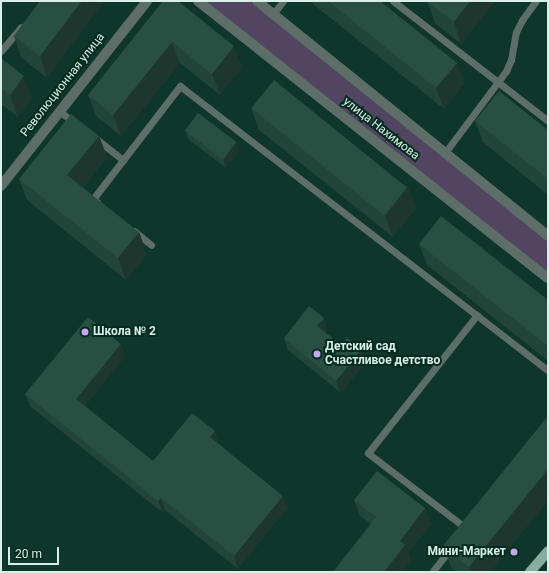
<!DOCTYPE html>
<html>
<head>
<meta charset="utf-8">
<style>
	body { margin:0 }
	#map { position:relative; width:549px; height:573px; overflow:hidden; background:#0e362a; font-family:Roboto,sans-serif }
	div>[style] { position:absolute }
	[style*='--x'] { left:calc(var(--x)*1px); top:calc(var(--y)*1px); width:calc(var(--w)*1px); rotate:calc(var(--a)*1deg) }
	.green>* { inset:0; background:#524561 }
	.service>* { height:7px; margin:-3.5px; padding:0 3.5px; transform-origin:3.5px; border-radius:3.5px; background:#5d6d67 }
	.minor>* { height:10px; margin:-5px; padding:0 5px; transform-origin:5px; border-radius:5px; background:#5d6d67 }
	.tertiary>* { height:10px; margin:-5px; padding:0 5px; transform-origin:5px; border-radius:5px; background:#5d6d67 }
	.primary>* { height:10px; margin:-5px; padding:0 5px; transform-origin:5px; border-radius:5px; background:#8aac9f }
	.wall>* { inset:0; background:#234439 }
	.shaded-wall>* { inset:0; background:#1d372e }
	.building>* { inset:0; background:#294f42; transform-origin:0 0 }
	.dots>* { width:11px; height:11px; translate:-50% -50%; box-sizing:border-box; border:2px solid #022c20; border-radius:50% }
	span { translate:-50% -50%; white-space:nowrap; text-align:center; line-height:1.15; -webkit-text-stroke:4px #022c20; paint-order:stroke }
	.street-label { font-size:12px; color:#daefe7 }
	.poi-label { font-size:12px; color:#daefe7; font-weight:700 }
	.left { translate:0 -50%; text-align:left }
	.right { translate:-100% -50%; text-align:right }
	.frame { position:absolute; inset:0; border:2px solid #daefe7; pointer-events:none }
	.scale { position:absolute; left:8px; top:547px; width:51px; height:18px; box-sizing:border-box; border:2px solid #daefe7; border-top:0; padding-left:5px; font-size:12px; line-height:14px; white-space:nowrap; color:#daefe7; -webkit-text-stroke:3px #022c20; paint-order:stroke }
</style>
</head>
<body>
<div id="map">
	<div class="green">
		<div style="clip-path:polygon(205px 1px,250px 1px,548px 235px,548px 277px)"></div>
	</div>
	<div class="service">
		<div style="--x:393;--y:1;--w:196;--a:37.7"></div>
		<div style="--x:273;--y:14;--w:16;--a:-52"></div>
		<div style="--x:1;--y:51;--w:31;--a:-50"></div>
		<div style="--x:59;--y:111;--w:20;--a:37"></div>
		<div style="--x:95;--y:138;--w:36;--a:38"></div>
		<div style="--x:444;--y:154;--w:104;--a:-53.2"></div>
		<div style="--x:506;--y:71;--w:12;--a:-66"></div>
		<div style="--x:511;--y:60;--w:28;--a:-80"></div>
		<div style="--x:516;--y:32;--w:13;--a:-63"></div>
		<div style="--x:522;--y:20;--w:24;--a:-54"></div>
		<div style="--x:97;--y:202;--w:5;--a:-143"></div>
		<div style="--x:93;--y:199;--w:143;--a:-52.4"></div>
		<div style="--x:180;--y:86;--w:465;--a:37.7"></div>
		<div style="--x:134;--y:231;--w:22;--a:39"></div>
		<div style="--x:467;--y:529;--w:125;--a:-142.5"></div>
		<div style="--x:368;--y:453;--w:176;--a:-51.7"></div>
		<div style="--x:433;--y:571;--w:29;--a:-52"></div>
	</div>
	<div class="minor">
		<div style="--x:1;--y:186;--w:236;--a:-51.7"></div>
	</div>
	<div class="tertiary">
		<div style="--x:198;--y:1;--w:446;--a:38.4"></div>
		<div style="--x:257;--y:1;--w:374;--a:38.9"></div>
	</div>
	<div class="primary">
		<div style="--x:530;--y:572;--w:28;--a:-49"></div>
	</div>
	<div class="wall">
		<div style="clip-path:polygon(40px 1px,47px 78px,21px 57px,14px 36px)"></div>
		<div style="clip-path:polygon(163px 1px,242px 67px,220px 95px,180px 63px,121px 136px,96px 116px,88px 95px)"></div>
		<div style="clip-path:polygon(312px 1px,380px 1px,457px 63px,464px 84px,444px 109px,313px 4px)"></div>
		<div style="clip-path:polygon(427px 1px,495px 1px,461px 44px,435px 23px)"></div>
		<div style="clip-path:polygon(1px 58px,32px 98px,18px 117px,1px 104px)"></div>
		<div style="clip-path:polygon(251px 108px,408px 187px,416px 208px,393px 237px,259px 130px)"></div>
		<div style="clip-path:polygon(475px 121px,548px 130px,548px 195px,483px 142px)"></div>
		<div style="clip-path:polygon(185px 131px,239px 151px,226px 168px,188px 139px)"></div>
		<div style="clip-path:polygon(99px 136px,107px 157px,83px 187px,147px 254px,126px 280px,27px 200px,19px 179px)"></div>
		<div style="clip-path:polygon(419px 244px,548px 300px,548px 361px,427px 265px)"></div>
		<div style="clip-path:polygon(328px 331px,326px 333px,341px 345px,366px 362px,341px 393px,288px 350px,284px 338px)"></div>
		<div style="clip-path:polygon(125px 356px,85px 406px,153px 461px,219px 444px,287px 508px,238px 569px,165px 510px,163px 513px,30px 406px,25px 394px)"></div>
		<div style="clip-path:polygon(548px 416px,548px 500px,490px 572px,457px 572px,451px 567px,443px 546px)"></div>
		<div style="clip-path:polygon(354px 500px,425px 508px,431px 524px,408px 553px,411px 561px,371px 524px,360px 516px)"></div>
	</div>
	<div class="shaded-wall">
		<div style="clip-path:polygon(82px 1px,105px 1px,47px 78px,40px 56px)"></div>
		<div style="clip-path:polygon(470px 1px,495px 1px,461px 44px,454px 22px)"></div>
		<div style="clip-path:polygon(172px 42px,180px 63px,121px 136px,113px 115px)"></div>
		<div style="clip-path:polygon(234px 46px,242px 67px,220px 95px,212px 74px)"></div>
		<div style="clip-path:polygon(457px 63px,464px 84px,444px 109px,436px 88px)"></div>
		<div style="clip-path:polygon(24px 76px,32px 98px,18px 117px,10px 95px)"></div>
		<div style="clip-path:polygon(99px 136px,107px 157px,75px 196px,67px 175px)"></div>
		<div style="clip-path:polygon(236px 142px,239px 151px,226px 168px,223px 159px)"></div>
		<div style="clip-path:polygon(408px 187px,416px 208px,393px 237px,385px 216px)"></div>
		<div style="clip-path:polygon(139px 232px,147px 254px,126px 280px,118px 258px)"></div>
		<div style="clip-path:polygon(324px 318px,328px 331px,322px 338px,317px 326px)"></div>
		<div style="clip-path:polygon(121px 344px,125px 356px,81px 411px,76px 399px)"></div>
		<div style="clip-path:polygon(362px 349px,366px 362px,341px 393px,336px 381px)"></div>
		<div style="clip-path:polygon(215px 431px,219px 444px,214px 449px,210px 437px)"></div>
		<div style="clip-path:polygon(548px 469px,548px 500px,490px 572px,471px 572px,469px 567px)"></div>
		<div style="clip-path:polygon(283px 496px,287px 508px,238px 569px,234px 556px)"></div>
		<div style="clip-path:polygon(161px 498px,165px 510px,163px 513px,158px 501px)"></div>
		<div style="clip-path:polygon(425px 508px,431px 524px,408px 553px,411px 561px,403px 572px,384px 572px,400px 541px)"></div>
	</div>
	<div class="building">
		<div style="clip-path:polygon(40px 1px,82px 1px,40px 56px,14px 36px)"></div>
		<div style="clip-path:polygon(163px 1px,178px 1px,234px 46px,212px 74px,172px 42px,113px 115px,88px 95px)"></div>
		<div style="clip-path:polygon(328px 1px,380px 1px,457px 63px,436px 88px)"></div>
		<div style="clip-path:polygon(427px 1px,470px 1px,454px 22px)"></div>
		<div style="clip-path:polygon(1px 58px,24px 76px,10px 95px,1px 88px)"></div>
		<div style="left:274px;top:80px;width:171px;height:36px;rotate:39deg"></div>
		<div style="clip-path:polygon(499px 91px,548px 130px,548px 179px,475px 121px)"></div>
		<div style="left:198px;top:113px;width:48px;height:22px;rotate:37deg"></div>
		<div style="clip-path:polygon(71px 114px,99px 136px,67px 175px,139px 232px,118px 258px,19px 179px)"></div>
		<div style="clip-path:polygon(441px 216px,548px 300px,548px 346px,419px 244px)"></div>
		<div style="clip-path:polygon(309px 306px,324px 318px,317px 326px,341px 345px,347px 338px,362px 349px,336px 381px,284px 338px)"></div>
		<div style="clip-path:polygon(88px 317px,121px 344px,76px 399px,153px 461px,192px 413px,215px 431px,210px 437px,283px 496px,234px 556px,161px 498px,158px 501px,25px 394px)"></div>
		<div style="clip-path:polygon(548px 416px,548px 469px,469px 567px,443px 546px)"></div>
		<div style="clip-path:polygon(377px 471px,425px 508px,400px 541px,405px 545px,384px 572px,333px 572px,376px 517px,354px 500px)"></div>
	</div>
	<div class="dots">
		<div style="left:85px;top:332px;background:#c8a5ee"></div>
		<div style="left:317px;top:354px;background:#c8a5ee"></div>
		<div style="left:514px;top:552px;background:#c8a5ee"></div>
	</div>
	<div class="street-label">
		<span style="left:63px;top:85px;rotate:-52deg">Революционная улица</span>
		<span style="left:381px;top:129px;rotate:38deg">улица Нахимова</span>
	</div>
	<div class="poi-label">
		<span class="left" style="left:93px;top:332px">Школа № 2</span>
		<span class="left" style="left:325px;top:354px">Детский сад<br>Счастливое детство</span>
		<span class="right" style="left:506px;top:552px">Мини-Маркет</span>
	</div>
	<div class="frame"></div>
	<div class="scale">20 m</div>
</div>
</body>
</html>
